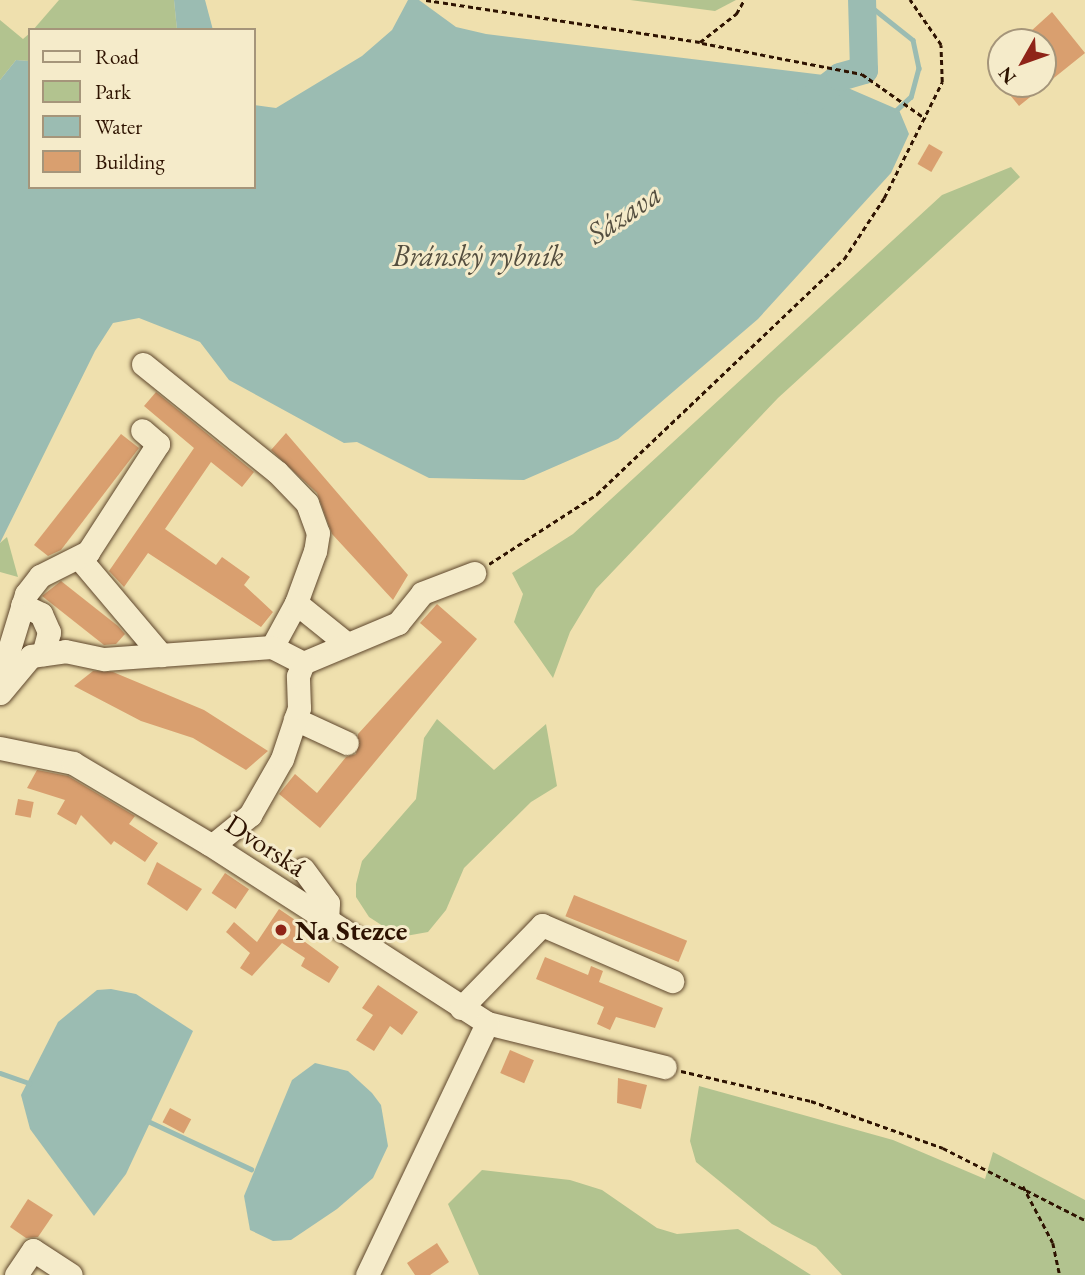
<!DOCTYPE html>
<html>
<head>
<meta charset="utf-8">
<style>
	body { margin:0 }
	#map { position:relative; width:1085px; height:1275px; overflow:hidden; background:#efe0ae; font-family:"EB Garamond",serif }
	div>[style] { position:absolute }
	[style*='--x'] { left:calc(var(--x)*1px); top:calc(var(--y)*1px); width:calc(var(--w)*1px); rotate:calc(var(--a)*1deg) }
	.green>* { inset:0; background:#b2c38f }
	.water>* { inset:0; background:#9bbcb2 }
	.stream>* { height:4.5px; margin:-2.25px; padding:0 2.25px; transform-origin:2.25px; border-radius:2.25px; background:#9bbcb2 }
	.river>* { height:28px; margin:-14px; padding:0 14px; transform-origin:14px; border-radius:14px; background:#9bbcb2 }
	.building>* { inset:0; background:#d99f6f; transform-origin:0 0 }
	.path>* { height:2.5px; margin-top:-1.25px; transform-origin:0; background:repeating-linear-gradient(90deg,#2e1301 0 5px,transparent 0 8.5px) }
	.roads { filter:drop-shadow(0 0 2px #5e462c) drop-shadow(0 0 2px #5e462c) }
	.minor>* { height:23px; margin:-11.5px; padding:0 11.5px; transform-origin:11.5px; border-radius:11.5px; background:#f5ebca }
	.dots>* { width:19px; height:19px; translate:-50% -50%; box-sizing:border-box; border:4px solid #f5ebca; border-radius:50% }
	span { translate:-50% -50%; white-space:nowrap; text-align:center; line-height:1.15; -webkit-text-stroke:6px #f5ebca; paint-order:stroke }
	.street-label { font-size:28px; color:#2e1301 }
	.poi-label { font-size:28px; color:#2e1301; font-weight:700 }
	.left { translate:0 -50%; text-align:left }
	.water-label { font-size:30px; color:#544e3f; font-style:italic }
	.legend { position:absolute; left:28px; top:28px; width:228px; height:161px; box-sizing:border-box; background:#f5ebca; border:2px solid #a5957a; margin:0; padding:9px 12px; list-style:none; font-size:21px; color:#2e1301 }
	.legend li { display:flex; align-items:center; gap:14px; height:35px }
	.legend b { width:35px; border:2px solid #a5957a }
	.north { position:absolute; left:987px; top:28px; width:70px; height:70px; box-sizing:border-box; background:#f5ebca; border:2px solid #a5957a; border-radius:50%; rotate:230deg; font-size:19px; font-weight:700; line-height:28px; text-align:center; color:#2e1301 }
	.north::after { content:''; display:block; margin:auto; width:24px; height:32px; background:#8f2418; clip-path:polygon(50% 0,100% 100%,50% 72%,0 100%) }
</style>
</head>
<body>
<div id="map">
	<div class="green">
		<div style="clip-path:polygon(59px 0,174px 0,177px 30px,33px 30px)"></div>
		<div style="clip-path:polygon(630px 0,736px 0,715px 11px)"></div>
		<div style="clip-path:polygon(0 20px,23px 39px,30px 33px,30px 61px,16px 60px,0 80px)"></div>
		<div style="clip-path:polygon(1011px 167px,1020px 177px,778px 398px,596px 589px,570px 632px,553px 678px,514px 622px,523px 594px,512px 573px,573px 534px,942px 195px)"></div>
		<div style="clip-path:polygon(7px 537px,18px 577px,0 572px,0 543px)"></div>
		<div style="clip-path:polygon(437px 719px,494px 770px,546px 724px,557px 786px,531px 802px,464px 868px,446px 910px,428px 932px,400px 937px,369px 917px,356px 897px,356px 884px,362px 861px,416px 799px,424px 738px)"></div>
		<div style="clip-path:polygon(699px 1086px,893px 1140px,985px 1179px,993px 1152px,1085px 1200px,1085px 1275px,842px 1275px,816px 1247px,772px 1224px,696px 1162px,690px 1141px)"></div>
		<div style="clip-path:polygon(482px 1170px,570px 1180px,602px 1190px,657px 1228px,677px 1234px,738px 1229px,811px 1275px,479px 1275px,448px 1204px)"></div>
	</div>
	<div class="water">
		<div style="clip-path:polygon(174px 0,205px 0,213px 30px,177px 30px)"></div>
		<div style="clip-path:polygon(408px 0,419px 0,456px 27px,486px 34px,840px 77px,848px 88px,899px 110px,909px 134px,891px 173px,758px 319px,618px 439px,524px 480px,429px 478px,357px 442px,344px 443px,229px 380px,200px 342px,139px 318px,113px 323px,95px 351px,0 543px,0 80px,16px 60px,30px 61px,30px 187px,254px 187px,254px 105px,276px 108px,362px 56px,392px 30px)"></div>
		<div style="clip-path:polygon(111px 989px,136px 994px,193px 1031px,126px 1174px,94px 1216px,30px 1129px,21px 1095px,58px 1022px,97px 990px)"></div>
		<div style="clip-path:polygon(315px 1063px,348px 1071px,372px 1093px,381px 1105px,388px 1146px,373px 1178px,337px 1209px,291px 1240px,273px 1241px,250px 1230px,244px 1196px,292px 1080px)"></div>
	</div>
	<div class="stream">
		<div style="--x:869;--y:5;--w:56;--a:38.5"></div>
		<div style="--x:913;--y:40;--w:29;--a:78"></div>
		<div style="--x:919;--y:68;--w:30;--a:105"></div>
		<div style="--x:911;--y:97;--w:19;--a:137"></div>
		<div style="--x:0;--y:1073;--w:31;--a:19"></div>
		<div style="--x:148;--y:1121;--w:114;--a:25"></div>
	</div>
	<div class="river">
		<div style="--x:811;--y:100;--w:37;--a:-38"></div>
		<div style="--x:840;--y:77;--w:25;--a:-16"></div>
		<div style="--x:864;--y:70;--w:70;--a:-91.6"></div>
	</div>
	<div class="building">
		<div style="clip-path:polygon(1052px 12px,1085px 53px,1019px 106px,1001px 84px,1043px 84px,1043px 42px,1019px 42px)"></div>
		<div style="left:929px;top:144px;width:16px;height:23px;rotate:30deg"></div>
		<div style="clip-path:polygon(156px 392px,254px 472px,242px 487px,211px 462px,165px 529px,216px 565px,222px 557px,250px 577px,244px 585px,273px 612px,261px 627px,148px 553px,124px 587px,109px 571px,194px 448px,144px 406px)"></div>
		<div style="clip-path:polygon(286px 433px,408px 575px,393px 600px,332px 534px,317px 493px,271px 450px)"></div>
		<div style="clip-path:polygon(121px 434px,139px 448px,61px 550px,48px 556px,34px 545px)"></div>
		<div style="clip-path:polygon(61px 581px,118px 626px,125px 634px,116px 644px,104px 645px,42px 596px)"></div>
		<div style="clip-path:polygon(437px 604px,477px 639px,320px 828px,279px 794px,295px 774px,317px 793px,346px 757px,356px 754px,358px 734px,442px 642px,420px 623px)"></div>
		<div style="clip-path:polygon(93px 671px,113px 672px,204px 710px,268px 751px,246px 770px,193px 738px,141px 721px,74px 686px)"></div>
		<div style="clip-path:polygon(37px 770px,68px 776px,135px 816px,129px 824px,158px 843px,145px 862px,114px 841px,111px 845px,81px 815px,76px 825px,57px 814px,65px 800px,27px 788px)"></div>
		<div style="left:18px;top:799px;width:16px;height:16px;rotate:11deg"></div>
		<div style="clip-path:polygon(157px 862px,202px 889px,187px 911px,147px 884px)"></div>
		<div style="left:225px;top:873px;width:29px;height:24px;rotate:34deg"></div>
		<div style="left:574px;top:895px;width:122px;height:23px;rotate:22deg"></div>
		<div style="clip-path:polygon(279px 909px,304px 926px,297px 936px,339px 967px,329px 983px,301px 966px,305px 958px,282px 943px,252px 976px,240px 968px,250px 953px,226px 932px,234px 922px,257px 942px)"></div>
		<div style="clip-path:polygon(545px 957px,588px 975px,591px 966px,603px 971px,599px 982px,663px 1008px,655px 1028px,616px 1017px,610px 1030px,597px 1024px,604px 1007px,536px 979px)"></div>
		<div style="clip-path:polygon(378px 985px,418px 1012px,402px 1035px,390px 1026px,374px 1051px,356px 1040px,373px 1015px,362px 1008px)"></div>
		<div style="left:510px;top:1050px;width:26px;height:25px;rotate:23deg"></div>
		<div style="clip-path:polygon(618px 1078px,647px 1085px,641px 1109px,617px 1103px)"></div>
		<div style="left:170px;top:1108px;width:24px;height:16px;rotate:28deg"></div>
		<div style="clip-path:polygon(28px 1199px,53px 1215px,38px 1237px,26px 1238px,10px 1227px)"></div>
		<div style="clip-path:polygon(437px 1243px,449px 1262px,430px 1275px,415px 1275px,407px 1263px)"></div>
	</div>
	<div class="path">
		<div style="--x:426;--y:0;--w:277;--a:8.7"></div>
		<div style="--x:700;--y:42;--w:46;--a:-37.9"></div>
		<div style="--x:736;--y:14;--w:16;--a:-60"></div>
		<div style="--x:702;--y:43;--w:163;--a:11"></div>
		<div style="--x:862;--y:74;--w:78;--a:35.1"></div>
		<div style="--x:489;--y:564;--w:129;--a:-32.9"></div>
		<div style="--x:597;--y:494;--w:341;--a:-43.6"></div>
		<div style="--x:844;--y:259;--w:73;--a:-56.7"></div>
		<div style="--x:884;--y:198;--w:130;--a:-63.4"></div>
		<div style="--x:942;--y:82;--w:37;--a:-92"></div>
		<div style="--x:941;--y:45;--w:55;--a:-124.6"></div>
		<div style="--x:681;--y:1071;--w:133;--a:13"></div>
		<div style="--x:811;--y:1101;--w:140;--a:19.6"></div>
		<div style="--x:943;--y:1148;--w:159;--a:26.9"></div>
		<div style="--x:1023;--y:1186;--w:64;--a:62.2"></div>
		<div style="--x:1053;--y:1243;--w:33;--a:78"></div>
	</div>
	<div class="roads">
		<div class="minor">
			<div style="--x:143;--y:364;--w:172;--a:38.9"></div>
			<div style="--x:277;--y:472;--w:43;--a:45.9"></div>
			<div style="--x:307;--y:503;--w:32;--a:70"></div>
			<div style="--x:318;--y:533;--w:18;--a:99"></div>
			<div style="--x:315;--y:551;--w:55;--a:110.1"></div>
			<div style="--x:296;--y:603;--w:50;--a:118.6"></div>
			<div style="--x:80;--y:559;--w:126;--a:49.8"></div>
			<div style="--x:296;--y:603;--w:65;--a:38.8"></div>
			<div style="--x:22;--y:605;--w:21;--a:25"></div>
			<div style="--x:41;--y:614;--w:20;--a:66"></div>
			<div style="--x:49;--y:632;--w:23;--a:105"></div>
			<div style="--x:7;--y:682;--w:16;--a:-101"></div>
			<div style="--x:4;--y:666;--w:75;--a:-73"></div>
			<div style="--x:26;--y:594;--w:23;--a:-52"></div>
			<div style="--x:40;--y:576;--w:54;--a:-26.6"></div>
			<div style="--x:88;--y:552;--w:129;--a:-57.1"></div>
			<div style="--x:158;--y:444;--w:21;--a:-139"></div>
			<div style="--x:0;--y:693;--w:48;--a:-50"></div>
			<div style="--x:31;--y:656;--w:34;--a:-8"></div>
			<div style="--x:65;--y:651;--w:40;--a:12"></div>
			<div style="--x:104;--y:659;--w:168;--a:-4.1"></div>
			<div style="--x:272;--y:647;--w:35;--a:27"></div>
			<div style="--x:303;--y:663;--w:103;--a:-22.8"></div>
			<div style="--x:398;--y:623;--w:38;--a:-51"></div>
			<div style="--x:422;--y:593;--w:56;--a:-21"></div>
			<div style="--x:295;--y:719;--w:57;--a:24.8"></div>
			<div style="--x:0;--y:748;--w:75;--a:11.6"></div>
			<div style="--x:73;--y:763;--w:157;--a:30.7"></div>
			<div style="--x:208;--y:843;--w:332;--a:32.8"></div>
			<div style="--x:487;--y:1023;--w:183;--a:13.9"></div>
			<div style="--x:213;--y:845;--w:48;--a:-39"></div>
			<div style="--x:250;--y:815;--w:64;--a:-60.3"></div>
			<div style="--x:282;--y:759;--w:54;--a:-71.6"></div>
			<div style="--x:299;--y:708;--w:32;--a:-92"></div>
			<div style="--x:298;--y:676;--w:14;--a:-69"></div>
			<div style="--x:303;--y:869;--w:42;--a:53.7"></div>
			<div style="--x:328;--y:903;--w:17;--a:93"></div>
			<div style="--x:461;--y:1008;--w:116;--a:-45.7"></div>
			<div style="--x:542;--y:925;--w:142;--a:23.3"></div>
			<div style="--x:16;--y:1275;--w:30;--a:-56"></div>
			<div style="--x:33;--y:1250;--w:45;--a:33.3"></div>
			<div style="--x:367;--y:1275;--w:279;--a:-64.5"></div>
		</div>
	</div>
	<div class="dots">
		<div style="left:281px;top:930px;background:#8f2418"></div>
	</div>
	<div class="street-label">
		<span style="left:266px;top:845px;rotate:33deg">Dvorská</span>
	</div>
	<div class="poi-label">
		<span class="left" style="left:295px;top:930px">Na Stezce</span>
	</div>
	<div class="water-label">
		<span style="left:624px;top:214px;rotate:-34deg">Sázava</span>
		<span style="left:478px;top:256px">Bránský rybník</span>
	</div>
	<ul class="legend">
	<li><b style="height:9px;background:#f5ebca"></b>Road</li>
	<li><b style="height:19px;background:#b2c38f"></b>Park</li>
	<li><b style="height:19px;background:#9bbcb2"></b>Water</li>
	<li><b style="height:19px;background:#d99f6f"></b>Building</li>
	</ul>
	<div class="north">N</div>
</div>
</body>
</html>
